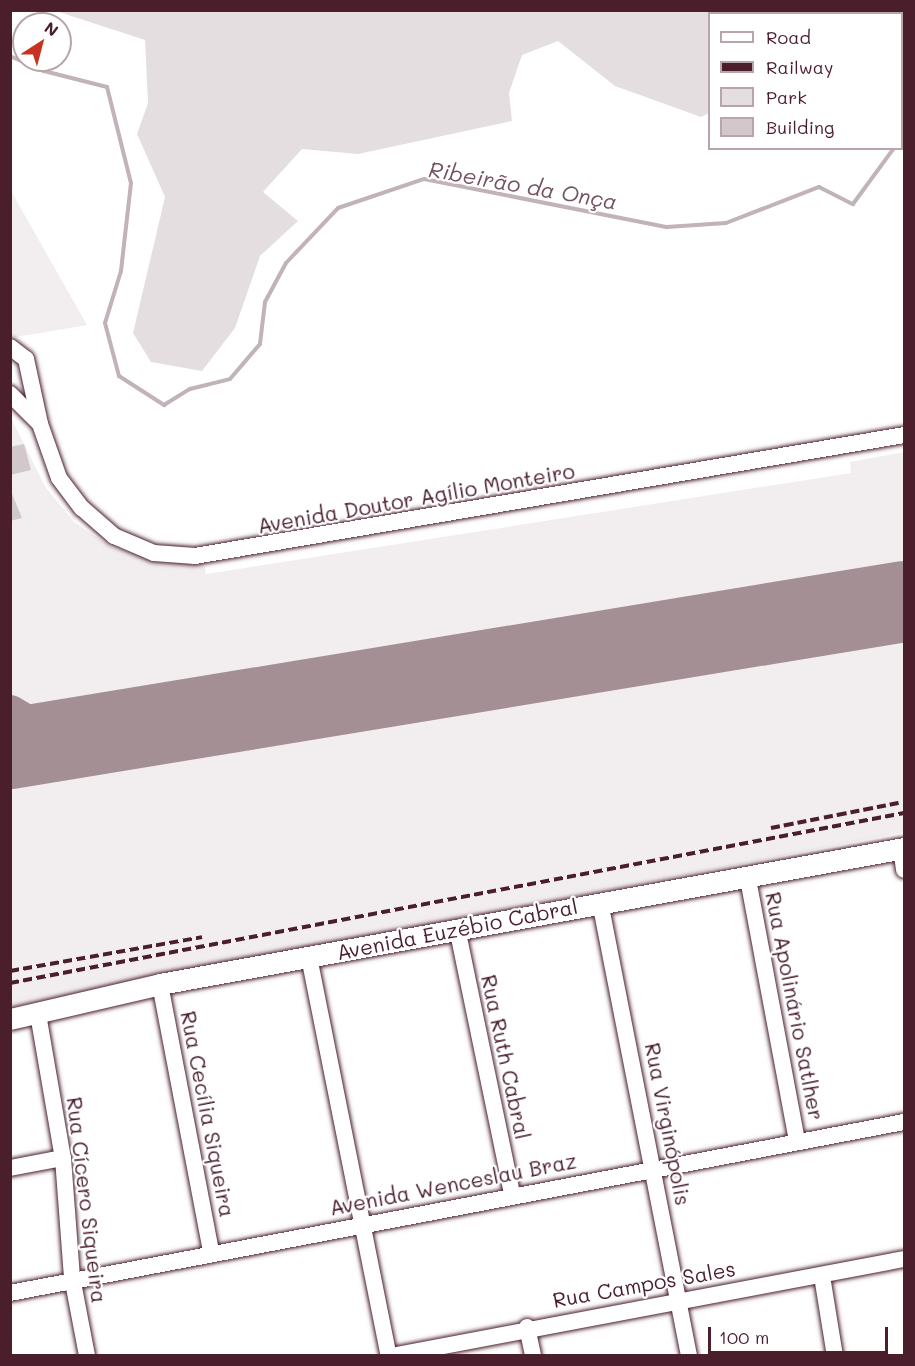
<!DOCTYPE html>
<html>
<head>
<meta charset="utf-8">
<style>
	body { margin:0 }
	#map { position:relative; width:915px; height:1366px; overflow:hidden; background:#fff; font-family:Mali,sans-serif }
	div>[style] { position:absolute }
	.built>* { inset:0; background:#f2eeef }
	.green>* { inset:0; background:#e5dee0 }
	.stream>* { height:4px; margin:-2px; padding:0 2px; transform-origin:2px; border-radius:2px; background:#c1b3b6 }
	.taxiway>* { height:33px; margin:-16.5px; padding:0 16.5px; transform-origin:16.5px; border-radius:16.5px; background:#a48f95 }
	.runway>* { height:81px; margin:-40.5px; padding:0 40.5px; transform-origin:40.5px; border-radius:40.5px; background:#a48f95 }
	.building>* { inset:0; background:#d2c7cb }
	.roads { filter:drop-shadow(0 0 2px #4a1f2b) drop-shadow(0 0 2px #4a1f2b) }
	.minor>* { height:16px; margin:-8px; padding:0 8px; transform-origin:8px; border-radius:8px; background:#fff }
	.major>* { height:21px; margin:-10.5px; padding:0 10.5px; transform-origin:10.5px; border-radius:10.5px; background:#fff }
	.rail>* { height:4px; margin-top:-2px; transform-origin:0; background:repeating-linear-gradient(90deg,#4a1f2b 0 9px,transparent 0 13.5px) }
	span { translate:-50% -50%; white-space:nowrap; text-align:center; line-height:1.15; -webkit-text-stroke:4.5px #fff; paint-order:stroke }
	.street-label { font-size:21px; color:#4a1f2b }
	.water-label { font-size:22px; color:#74535c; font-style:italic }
	.frame { position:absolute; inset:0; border:12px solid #4a1f2b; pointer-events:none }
	.legend { position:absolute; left:708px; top:12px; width:195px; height:138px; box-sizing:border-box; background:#fff; border:2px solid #b7a5aa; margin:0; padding:8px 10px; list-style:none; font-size:18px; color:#4a1f2b }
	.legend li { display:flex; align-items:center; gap:12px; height:30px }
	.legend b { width:30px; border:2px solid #b7a5aa }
	.north { position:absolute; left:12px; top:12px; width:60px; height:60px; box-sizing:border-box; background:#fff; border:2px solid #b7a5aa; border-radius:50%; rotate:36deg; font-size:16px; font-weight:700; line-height:24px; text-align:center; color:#4a1f2b }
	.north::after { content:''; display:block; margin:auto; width:21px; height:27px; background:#c8321e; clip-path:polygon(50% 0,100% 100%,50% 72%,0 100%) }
	.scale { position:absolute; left:708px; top:1327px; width:180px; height:27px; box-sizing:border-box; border:3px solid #4a1f2b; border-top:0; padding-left:8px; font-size:18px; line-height:21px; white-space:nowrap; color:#4a1f2b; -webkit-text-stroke:4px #fff; paint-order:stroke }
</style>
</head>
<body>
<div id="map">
	<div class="built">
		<i style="clip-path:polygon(11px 191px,87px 325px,11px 338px)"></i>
		<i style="clip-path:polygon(11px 418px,46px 488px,74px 522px,111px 547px,158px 562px,204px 563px,206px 574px,851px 473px,850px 462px,904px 452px,904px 832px,11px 1007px)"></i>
	</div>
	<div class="green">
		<i style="clip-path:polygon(56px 11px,880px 10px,880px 11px,710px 14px,709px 113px,701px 117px,615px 86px,558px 41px,522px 55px,509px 93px,512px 121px,358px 154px,302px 149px,263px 192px,298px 221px,260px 256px,235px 328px,202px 371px,151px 362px,133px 333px,165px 197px,137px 134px,148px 103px,145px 40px)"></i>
	</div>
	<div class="stream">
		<i style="left:902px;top:48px;width:7px;rotate:-74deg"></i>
		<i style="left:10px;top:56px;width:37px;rotate:24deg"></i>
		<i style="left:44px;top:71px;width:65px;rotate:14.3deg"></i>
		<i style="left:107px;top:87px;width:99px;rotate:76deg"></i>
		<i style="left:131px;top:183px;width:89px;rotate:96.5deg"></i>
		<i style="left:121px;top:271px;width:54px;rotate:107.1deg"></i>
		<i style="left:105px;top:323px;width:55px;rotate:75.2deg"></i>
		<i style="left:119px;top:376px;width:54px;rotate:32.8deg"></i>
		<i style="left:164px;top:405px;width:31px;rotate:-32deg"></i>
		<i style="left:190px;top:389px;width:41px;rotate:-14deg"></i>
		<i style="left:230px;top:379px;width:46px;rotate:-49.4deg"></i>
		<i style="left:260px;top:344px;width:42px;rotate:-83.2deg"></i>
		<i style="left:265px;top:302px;width:44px;rotate:-61.7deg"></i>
		<i style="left:286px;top:263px;width:76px;rotate:-46.6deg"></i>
		<i style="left:338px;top:208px;width:91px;rotate:-18.6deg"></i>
		<i style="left:424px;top:179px;width:248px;rotate:11.2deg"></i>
		<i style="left:667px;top:227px;width:59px;rotate:-3.9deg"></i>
		<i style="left:726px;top:223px;width:100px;rotate:-21.2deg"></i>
		<i style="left:819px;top:187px;width:38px;rotate:27deg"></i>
		<i style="left:853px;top:204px;width:69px;rotate:-53.8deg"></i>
	</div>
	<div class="taxiway">
		<i style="left:10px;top:711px;width:43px;rotate:30.7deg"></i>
		<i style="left:47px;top:733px;width:37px;rotate:5deg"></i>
	</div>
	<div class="runway">
		<i style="left:10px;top:748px;width:906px;rotate:-9.34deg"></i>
	</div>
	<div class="building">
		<i style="clip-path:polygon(24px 444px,31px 470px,10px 475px,10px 447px)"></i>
		<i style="clip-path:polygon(10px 489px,22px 518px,10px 521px)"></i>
	</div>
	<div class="roads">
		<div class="minor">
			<i style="left:10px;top:347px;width:20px;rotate:37deg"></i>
			<i style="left:26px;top:359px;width:66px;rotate:77.8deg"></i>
			<i style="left:10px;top:394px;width:42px;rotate:45deg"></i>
			<i style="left:40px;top:424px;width:57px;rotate:70.6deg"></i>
			<i style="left:59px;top:478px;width:38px;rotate:53deg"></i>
			<i style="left:82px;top:508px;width:43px;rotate:41.2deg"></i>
			<i style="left:114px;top:536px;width:43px;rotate:23deg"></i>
			<i style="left:154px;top:553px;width:41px;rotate:4.2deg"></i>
			<i style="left:195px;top:556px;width:719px;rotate:-9.68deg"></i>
			<i style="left:901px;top:848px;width:22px;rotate:82deg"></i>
			<i style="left:748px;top:879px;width:267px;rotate:79.4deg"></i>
			<i style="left:600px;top:902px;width:463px;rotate:78.9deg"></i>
			<i style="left:457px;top:928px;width:272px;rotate:78.3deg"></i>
			<i style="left:309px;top:957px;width:407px;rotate:78.7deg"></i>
			<i style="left:160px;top:984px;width:273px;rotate:79.2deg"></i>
			<i style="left:38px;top:1014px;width:146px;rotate:80.2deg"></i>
			<i style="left:63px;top:1158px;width:119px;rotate:85.7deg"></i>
			<i style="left:72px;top:1277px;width:80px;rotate:79.2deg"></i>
			<i style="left:10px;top:1168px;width:54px;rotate:-10.7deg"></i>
			<i style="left:822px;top:1276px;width:81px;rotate:80.8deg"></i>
			<i style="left:10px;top:1293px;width:910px;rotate:-10.83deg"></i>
			<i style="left:527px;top:1327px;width:30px;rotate:78deg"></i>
			<i style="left:391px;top:1356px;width:522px;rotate:-10.71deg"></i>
		</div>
		<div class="major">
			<i style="left:10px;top:1019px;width:154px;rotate:-13.1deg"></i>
			<i style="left:160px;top:984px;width:756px;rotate:-10.36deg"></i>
		</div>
	</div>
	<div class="rail">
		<i style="left:771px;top:828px;width:136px;rotate:-11.1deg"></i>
		<i style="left:10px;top:971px;width:195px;rotate:-10deg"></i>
		<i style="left:10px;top:983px;width:910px;rotate:-10.77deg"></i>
	</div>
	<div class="street-label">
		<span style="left:416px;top:498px;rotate:-10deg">Avenida Doutor Agílio Monteiro</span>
		<span style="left:457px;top:929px;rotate:-11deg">Avenida Euzébio Cabral</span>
		<span style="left:795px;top:1006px;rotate:79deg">Rua Apolinário Satlher</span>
		<span style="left:506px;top:1057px;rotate:78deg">Rua Ruth Cabral</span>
		<span style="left:208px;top:1114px;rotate:79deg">Rua Cecília Siqueira</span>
		<span style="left:668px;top:1124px;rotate:79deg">Rua Virginópolis</span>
		<span style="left:453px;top:1184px;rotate:-11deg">Avenida Wenceslau Braz</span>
		<span style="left:87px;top:1200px;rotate:83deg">Rua Cícero Siqueira</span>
		<span style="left:644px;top:1284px;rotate:-10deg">Rua Campos Sales</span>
	</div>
	<div class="water-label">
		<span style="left:523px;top:185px;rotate:10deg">Ribeirão da Onça</span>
	</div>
	<div class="frame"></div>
	<ul class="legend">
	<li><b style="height:8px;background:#fff"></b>Road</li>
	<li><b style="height:8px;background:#4a1f2b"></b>Railway</li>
	<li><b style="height:16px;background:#e5dee0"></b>Park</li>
	<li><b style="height:16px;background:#d2c7cb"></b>Building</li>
	</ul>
	<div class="north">N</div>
	<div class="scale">100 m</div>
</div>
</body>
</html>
